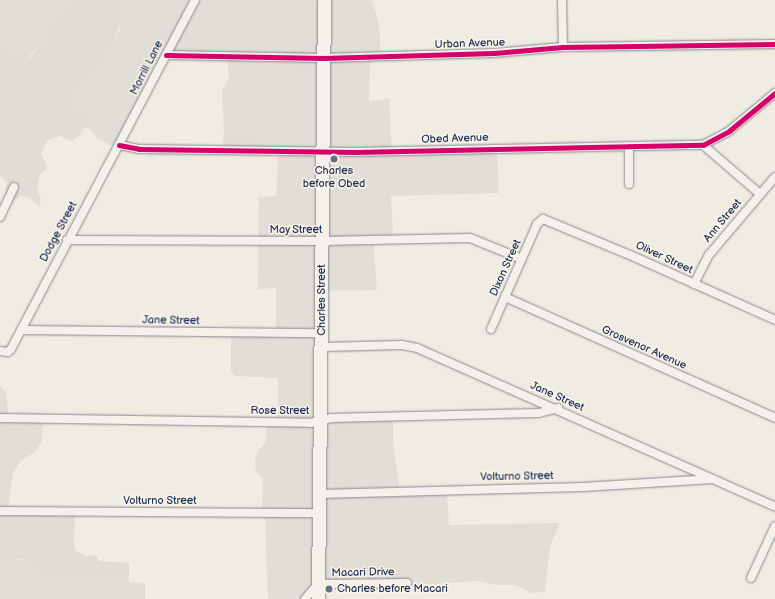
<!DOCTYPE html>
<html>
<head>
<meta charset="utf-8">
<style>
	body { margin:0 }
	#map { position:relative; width:775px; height:599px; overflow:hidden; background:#efece4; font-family:"Balsamiq Sans",sans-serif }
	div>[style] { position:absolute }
	.built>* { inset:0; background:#e0ded7 }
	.green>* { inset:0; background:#e0ddd7 }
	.roads { filter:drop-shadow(0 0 1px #86898e) drop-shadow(0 0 1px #86898e) }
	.street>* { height:8px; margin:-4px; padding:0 4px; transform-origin:4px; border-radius:4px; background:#f4f1eb }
	.primary>* { height:13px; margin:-6.5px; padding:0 6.5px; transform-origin:6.5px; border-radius:6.5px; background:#f4f1eb }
	.cycleway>* { height:5px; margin:-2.5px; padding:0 2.5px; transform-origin:2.5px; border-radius:2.5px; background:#d6006c }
	.dots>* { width:11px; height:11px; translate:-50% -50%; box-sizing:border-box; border:2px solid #fcf5e5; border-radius:50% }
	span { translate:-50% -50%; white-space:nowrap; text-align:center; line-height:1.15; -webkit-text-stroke:3px #fcf5e5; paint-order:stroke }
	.street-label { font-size:11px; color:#1b2f5e }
	.poi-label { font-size:11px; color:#1b2f5e }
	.left { translate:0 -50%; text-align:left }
</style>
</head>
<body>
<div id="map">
	<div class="built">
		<i style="clip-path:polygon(0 0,71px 0,66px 11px,52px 25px,46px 38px,26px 60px,0 50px)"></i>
		<i style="clip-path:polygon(121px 0,372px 0,379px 25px,381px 57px,370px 59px,369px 101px,389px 99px,392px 153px,497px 152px,499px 193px,391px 196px,393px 235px,373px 237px,377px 290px,322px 291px,321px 420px,393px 420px,393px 444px,400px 492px,447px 492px,449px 525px,560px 523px,550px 547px,545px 592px,531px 593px,516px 585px,498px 585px,479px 581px,401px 586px,321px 586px,319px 599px,268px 599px,265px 516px,262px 513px,263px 480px,256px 471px,255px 461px,256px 453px,266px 442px,267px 423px,278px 420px,278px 378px,236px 376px,231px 371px,231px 336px,276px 334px,276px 288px,258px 289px,259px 197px,276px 196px,278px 154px,222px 152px,224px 133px,222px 91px,229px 76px,227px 59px,166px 59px,117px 148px,98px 139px,89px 128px,95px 119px,75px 107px,71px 96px,75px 87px,91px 77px,94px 66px,101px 63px,110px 40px,115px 40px,121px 28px,117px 15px)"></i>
		<i style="clip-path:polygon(0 385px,6px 393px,9px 419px,44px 422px,41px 443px,35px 452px,21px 461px,13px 472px,8px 509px,0 513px)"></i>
		<i style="clip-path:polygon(8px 558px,16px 561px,26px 558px,33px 560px,33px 572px,145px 584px,145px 599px,0 599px,0 561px)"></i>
	</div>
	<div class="green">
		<i style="clip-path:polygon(71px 0,121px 0,117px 15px,122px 18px,115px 40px,110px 41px,101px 63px,94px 66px,91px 77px,75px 87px,71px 96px,75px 107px,95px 119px,89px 128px,84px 128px,77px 138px,71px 141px,60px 136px,48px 140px,41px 153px,48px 168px,40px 174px,37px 189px,41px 201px,39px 207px,31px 199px,22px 196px,10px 202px,5px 192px,7px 182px,0 176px,0 50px,26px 59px,30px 58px,46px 38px,52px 25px,66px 11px)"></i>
		<i style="clip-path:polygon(0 513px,75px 514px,74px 545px,77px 552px,86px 556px,96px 555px,98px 561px,129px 563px,129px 582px,32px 572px,33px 560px,26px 558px,0 561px)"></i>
	</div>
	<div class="roads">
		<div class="street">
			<i style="left:562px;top:0;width:47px;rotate:88.8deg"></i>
			<i style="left:166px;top:55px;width:157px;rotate:1.1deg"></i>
			<i style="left:323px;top:58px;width:171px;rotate:-1.7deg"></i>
			<i style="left:494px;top:53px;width:69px;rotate:-5deg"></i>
			<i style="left:563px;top:47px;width:212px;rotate:-0.8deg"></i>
			<i style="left:119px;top:145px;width:20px;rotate:11deg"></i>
			<i style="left:139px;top:149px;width:216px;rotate:0.8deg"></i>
			<i style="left:355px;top:152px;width:348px;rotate:-1.2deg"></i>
			<i style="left:703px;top:145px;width:30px;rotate:-28deg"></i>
			<i style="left:729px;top:131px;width:60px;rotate:-39.6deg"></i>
			<i style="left:703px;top:145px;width:75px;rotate:40.7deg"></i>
			<i style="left:629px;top:146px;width:38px;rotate:90deg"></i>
			<i style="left:0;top:217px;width:33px;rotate:-65deg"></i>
			<i style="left:67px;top:240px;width:255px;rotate:0.2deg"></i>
			<i style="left:322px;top:241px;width:148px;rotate:-1.2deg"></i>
			<i style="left:470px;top:238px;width:56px;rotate:22deg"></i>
			<i style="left:694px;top:284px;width:33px;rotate:-63deg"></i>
			<i style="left:709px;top:255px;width:102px;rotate:-49.8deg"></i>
			<i style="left:505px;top:297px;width:296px;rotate:24.1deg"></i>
			<i style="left:491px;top:329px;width:115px;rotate:-66.3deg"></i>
			<i style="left:537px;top:224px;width:8px;rotate:-40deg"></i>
			<i style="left:543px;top:219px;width:94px;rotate:22.5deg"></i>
			<i style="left:630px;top:255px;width:159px;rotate:24.1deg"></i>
			<i style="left:21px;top:330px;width:300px;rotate:0.6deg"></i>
			<i style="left:322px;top:347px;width:80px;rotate:-1.4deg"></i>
			<i style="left:402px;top:345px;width:15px;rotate:11deg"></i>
			<i style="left:417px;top:348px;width:392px;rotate:23.9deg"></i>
			<i style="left:0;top:351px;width:8px;rotate:7deg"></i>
			<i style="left:8px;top:352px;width:4px;rotate:-45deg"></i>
			<i style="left:11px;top:349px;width:395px;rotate:-62.2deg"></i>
			<i style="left:0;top:418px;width:310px;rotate:0.9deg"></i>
			<i style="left:310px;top:423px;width:22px;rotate:-13deg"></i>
			<i style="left:331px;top:418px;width:208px;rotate:-1.4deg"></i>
			<i style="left:539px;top:413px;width:20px;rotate:-15deg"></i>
			<i style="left:320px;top:494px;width:263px;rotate:-1.5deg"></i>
			<i style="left:583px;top:487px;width:130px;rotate:-3.5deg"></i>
			<i style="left:0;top:511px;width:320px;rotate:0.4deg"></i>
			<i style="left:751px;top:578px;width:57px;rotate:-65.2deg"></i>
			<i style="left:305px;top:599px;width:20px;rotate:-49deg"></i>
			<i style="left:318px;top:584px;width:89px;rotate:-0.6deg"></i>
		</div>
		<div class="primary">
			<i style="left:318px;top:599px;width:599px;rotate:-89.43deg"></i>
		</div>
	</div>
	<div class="cycleway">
		<i style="left:166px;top:55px;width:157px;rotate:1.1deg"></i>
		<i style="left:323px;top:58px;width:171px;rotate:-1.7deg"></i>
		<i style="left:494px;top:53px;width:69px;rotate:-5deg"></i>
		<i style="left:563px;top:47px;width:212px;rotate:-0.8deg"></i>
		<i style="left:119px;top:145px;width:20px;rotate:11deg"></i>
		<i style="left:139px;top:149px;width:216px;rotate:0.8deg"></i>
		<i style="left:355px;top:152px;width:348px;rotate:-1.2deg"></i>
		<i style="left:703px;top:145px;width:30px;rotate:-28deg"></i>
		<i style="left:729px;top:131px;width:60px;rotate:-39.6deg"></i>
	</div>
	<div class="dots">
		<i style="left:334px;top:159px;background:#65718d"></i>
		<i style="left:329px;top:589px;background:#65718d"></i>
	</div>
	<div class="street-label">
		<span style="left:470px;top:44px;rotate:-2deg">Urban Avenue</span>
		<span style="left:147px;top:68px;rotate:-63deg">Morrill Lane</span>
		<span style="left:455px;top:139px;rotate:-2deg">Obed Avenue</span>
		<span style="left:723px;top:221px;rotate:-50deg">Ann Street</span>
		<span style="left:296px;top:230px">May Street</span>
		<span style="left:59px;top:232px;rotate:-62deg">Dodge Street</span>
		<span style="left:664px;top:258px;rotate:25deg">Oliver Street</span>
		<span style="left:506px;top:268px;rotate:-66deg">Dixon Street</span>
		<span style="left:322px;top:300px;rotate:-90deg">Charles Street</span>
		<span style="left:171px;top:321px;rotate:1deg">Jane Street</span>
		<span style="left:644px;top:348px;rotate:24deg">Grosvenor Avenue</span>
		<span style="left:557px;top:397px;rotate:24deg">Jane Street</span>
		<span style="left:280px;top:411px">Rose Street</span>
		<span style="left:517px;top:477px;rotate:-1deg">Volturno Street</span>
		<span style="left:160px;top:501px">Volturno Street</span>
		<span style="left:363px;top:573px;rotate:-1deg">Macari Drive</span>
	</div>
	<div class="poi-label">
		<span style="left:334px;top:178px">Charles<br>before Obed</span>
		<span class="left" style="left:337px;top:589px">Charles before Macari</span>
	</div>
</div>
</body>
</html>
